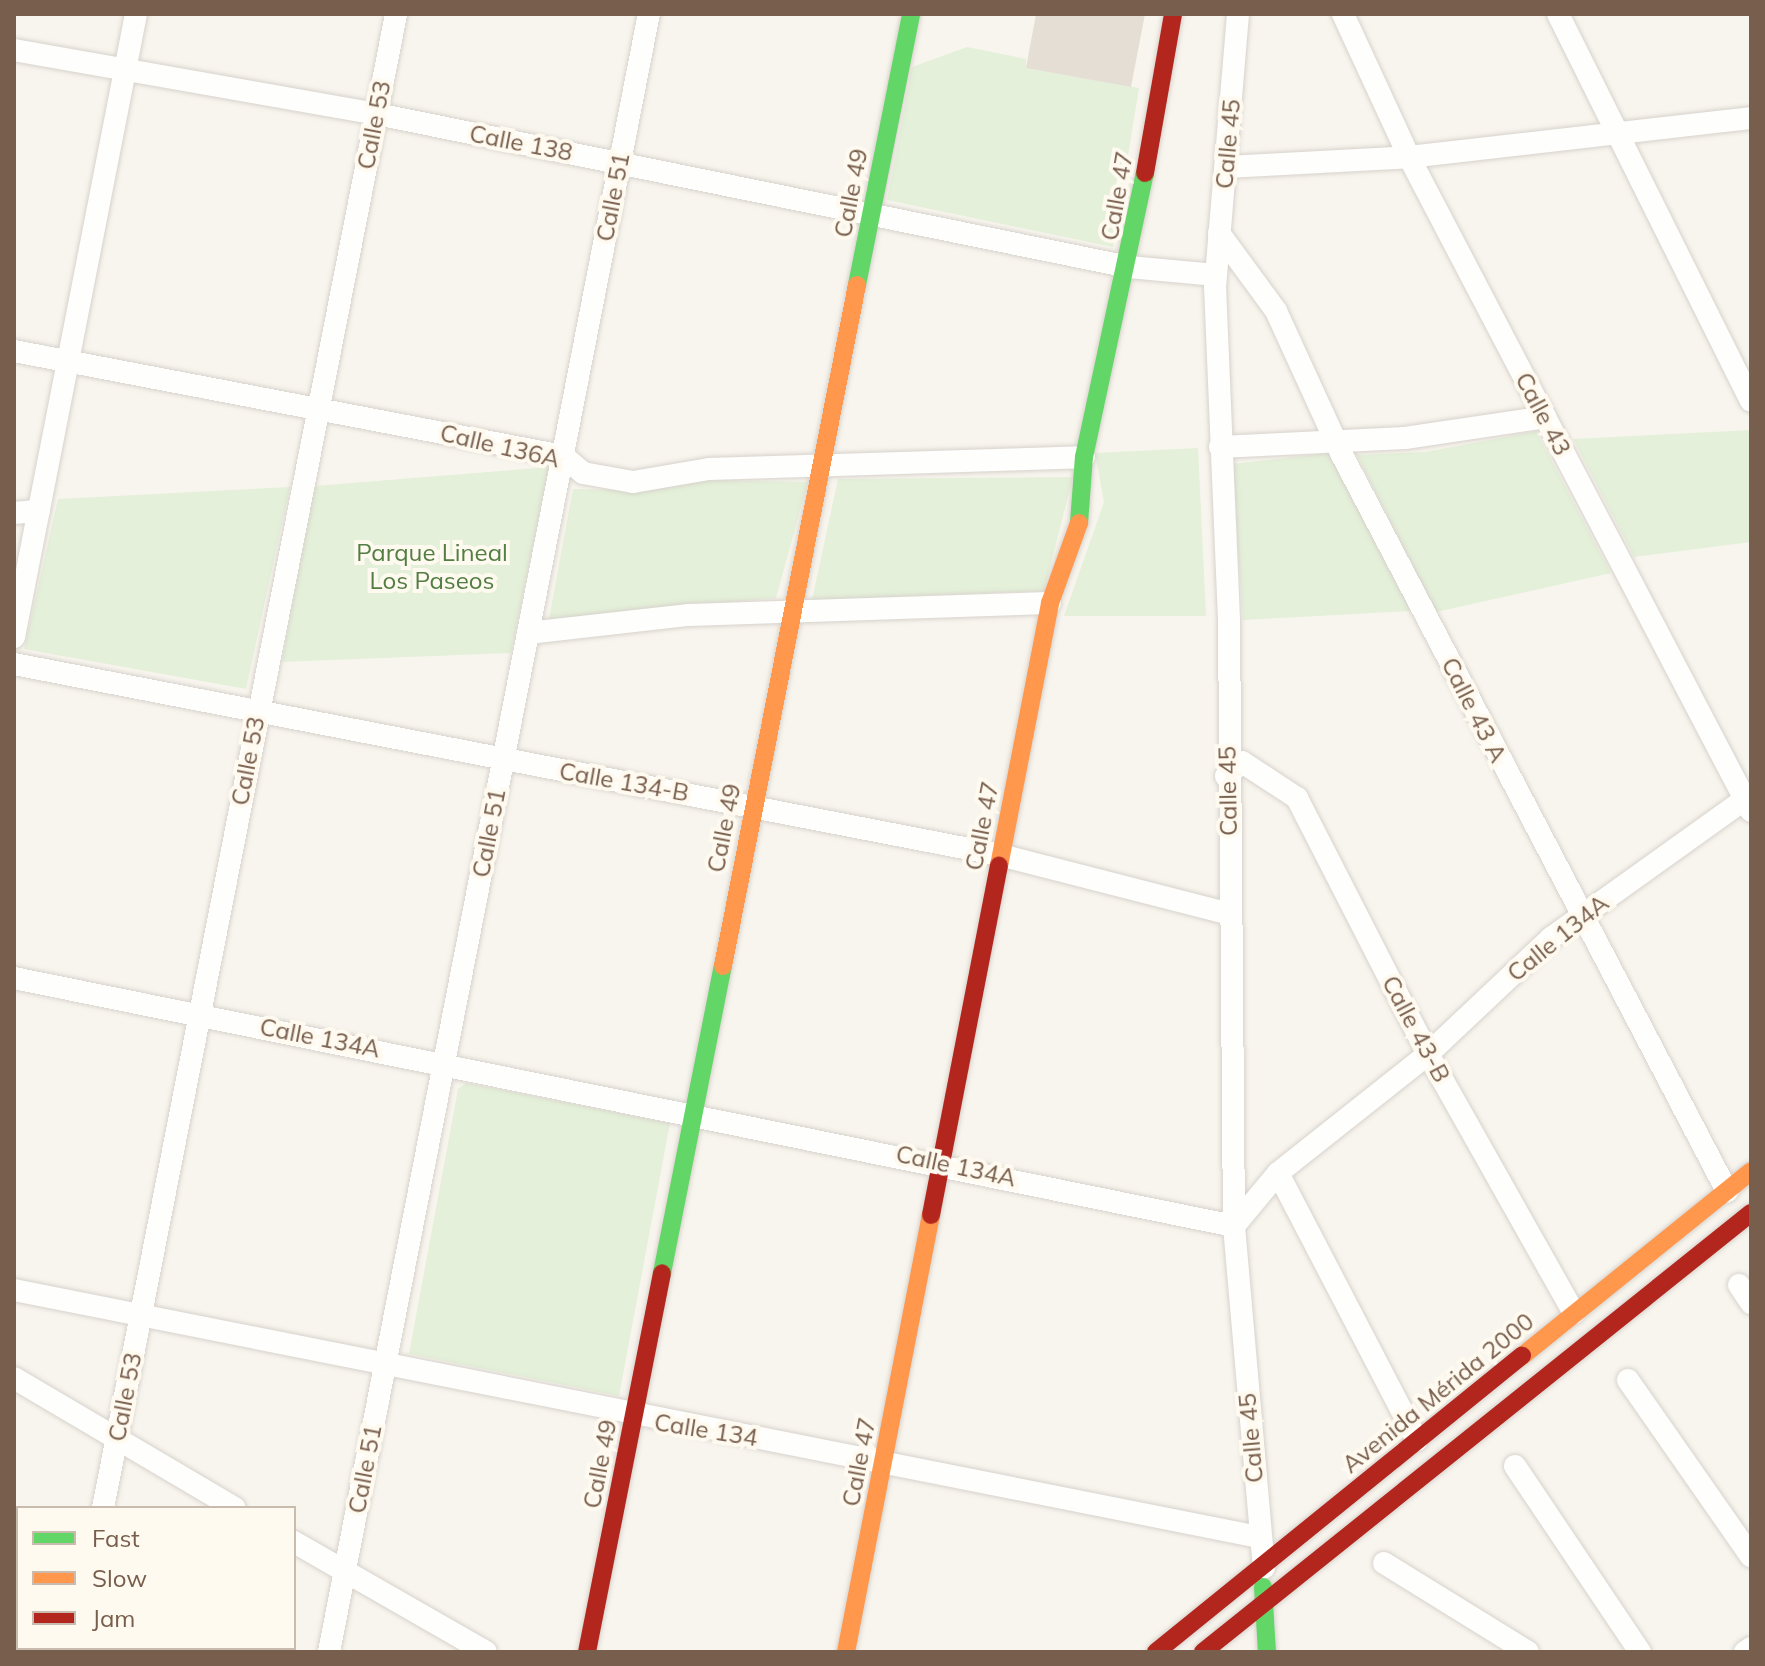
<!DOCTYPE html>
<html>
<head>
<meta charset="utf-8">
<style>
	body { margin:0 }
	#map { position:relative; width:1765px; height:1666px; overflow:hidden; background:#f8f5ee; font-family:Mulish,sans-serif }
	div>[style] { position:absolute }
	.green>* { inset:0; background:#e4f0d9 }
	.building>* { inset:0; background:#e5ded5 }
	.roads { filter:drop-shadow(0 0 2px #d7d2cc) drop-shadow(0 0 2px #d7d2cc) }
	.street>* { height:22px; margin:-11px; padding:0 11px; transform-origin:11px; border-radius:11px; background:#fefefc }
	.fast>* { height:18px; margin:-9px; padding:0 9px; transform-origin:9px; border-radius:9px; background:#63d668 }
	.slow>* { height:18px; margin:-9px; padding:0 9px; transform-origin:9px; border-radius:9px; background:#ff974d }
	.jam>* { height:18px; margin:-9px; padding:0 9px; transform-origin:9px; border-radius:9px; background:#b3261e }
	span { translate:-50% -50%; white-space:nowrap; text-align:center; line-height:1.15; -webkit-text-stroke:8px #fffaf0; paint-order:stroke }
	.street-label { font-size:24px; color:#785e4c }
	.park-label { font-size:24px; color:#537e43 }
	.frame { position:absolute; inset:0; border:16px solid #785e4c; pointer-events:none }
	.legend { position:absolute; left:16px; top:1506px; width:280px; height:144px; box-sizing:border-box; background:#fffaf0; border:2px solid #c9bcae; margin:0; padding:10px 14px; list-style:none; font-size:24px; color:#785e4c }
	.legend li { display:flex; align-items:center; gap:16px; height:40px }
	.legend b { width:40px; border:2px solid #c9bcae }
</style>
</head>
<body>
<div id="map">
	<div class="green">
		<i style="clip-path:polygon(967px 47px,1026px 59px,1026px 68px,1139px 88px,1113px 247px,887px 200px,912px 67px)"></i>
		<i style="clip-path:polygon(1751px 430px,1751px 542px,1634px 557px,1573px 439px)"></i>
		<i style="clip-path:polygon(1536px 431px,1611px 573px,1436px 612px,1357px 455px,1426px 452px)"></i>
		<i style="clip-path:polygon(1198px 448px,1206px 616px,1064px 616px,1104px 502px,1095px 453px)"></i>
		<i style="clip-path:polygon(1330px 453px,1411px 611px,1243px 620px,1232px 464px)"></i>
		<i style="clip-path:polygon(549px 467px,511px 653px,282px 662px,314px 486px)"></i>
		<i style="clip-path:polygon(1073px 477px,1044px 591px,812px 600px,838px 479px)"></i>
		<i style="clip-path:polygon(705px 480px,808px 482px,776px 598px,549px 619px,573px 489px,635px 490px)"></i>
		<i style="clip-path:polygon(290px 487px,246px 689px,24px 649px,58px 499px)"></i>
		<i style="clip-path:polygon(466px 1083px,670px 1123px,619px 1396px,409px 1354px,458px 1089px)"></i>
	</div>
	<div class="building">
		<i style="clip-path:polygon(1036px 14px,1145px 14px,1131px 87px,1026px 68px)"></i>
	</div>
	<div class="roads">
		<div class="street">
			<i style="left:1238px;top:14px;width:273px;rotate:94.8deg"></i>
			<i style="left:1215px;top:286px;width:333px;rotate:87.6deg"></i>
			<i style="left:1229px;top:619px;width:607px;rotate:89.53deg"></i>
			<i style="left:1234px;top:1226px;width:343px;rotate:85deg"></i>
			<i style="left:1343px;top:14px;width:157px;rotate:65.2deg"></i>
			<i style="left:1409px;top:157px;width:738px;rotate:62.39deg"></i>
			<i style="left:1558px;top:14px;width:432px;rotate:63.5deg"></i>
			<i style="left:14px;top:50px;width:369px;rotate:10deg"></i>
			<i style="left:377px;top:114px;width:767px;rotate:11.5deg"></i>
			<i style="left:1129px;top:267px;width:87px;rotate:5.3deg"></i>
			<i style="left:1227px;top:167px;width:182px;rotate:-3.1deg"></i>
			<i style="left:1409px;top:157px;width:344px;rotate:-6.5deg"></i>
			<i style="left:1219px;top:233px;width:97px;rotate:53.8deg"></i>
			<i style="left:1276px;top:311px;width:158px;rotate:65.4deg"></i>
			<i style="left:1342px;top:455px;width:831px;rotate:62.39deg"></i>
			<i style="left:14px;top:351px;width:559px;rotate:10.83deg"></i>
			<i style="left:563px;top:456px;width:26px;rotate:40deg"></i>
			<i style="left:583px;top:473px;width:51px;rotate:10.2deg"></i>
			<i style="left:633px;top:482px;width:77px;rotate:-9.7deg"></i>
			<i style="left:709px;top:469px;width:375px;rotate:-1.8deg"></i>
			<i style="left:1220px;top:447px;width:185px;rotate:-2.8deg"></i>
			<i style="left:1405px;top:438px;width:142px;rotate:-8.5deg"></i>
			<i style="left:14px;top:513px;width:25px;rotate:-5deg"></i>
			<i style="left:528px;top:633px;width:162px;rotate:-6.4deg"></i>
			<i style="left:689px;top:615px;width:361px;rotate:-1.9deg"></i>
			<i style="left:14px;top:637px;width:635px;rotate:-78.92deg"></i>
			<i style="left:14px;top:664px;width:1004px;rotate:10.96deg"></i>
			<i style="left:1000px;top:855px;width:237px;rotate:14.4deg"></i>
			<i style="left:1226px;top:776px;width:21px;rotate:-41deg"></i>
			<i style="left:1242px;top:762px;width:66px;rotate:33.2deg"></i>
			<i style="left:1297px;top:798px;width:288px;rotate:62.9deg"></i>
			<i style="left:1428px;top:1054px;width:297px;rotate:60.6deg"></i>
			<i style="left:14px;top:978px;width:1245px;rotate:11.49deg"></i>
			<i style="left:1278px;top:1173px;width:301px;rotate:62.5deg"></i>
			<i style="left:1234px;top:1226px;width:69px;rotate:-50.3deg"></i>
			<i style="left:1278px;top:1173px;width:191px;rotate:-38.4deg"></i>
			<i style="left:1428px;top:1054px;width:169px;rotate:-43.3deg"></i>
			<i style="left:1551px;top:938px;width:246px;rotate:-35.6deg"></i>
			<i style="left:1739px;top:1285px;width:22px;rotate:56deg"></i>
			<i style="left:14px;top:1290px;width:1269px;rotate:11.22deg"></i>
			<i style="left:14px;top:1378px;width:256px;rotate:30.5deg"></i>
			<i style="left:1628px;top:1380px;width:215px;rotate:55.1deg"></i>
			<i style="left:1515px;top:1466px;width:224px;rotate:56.1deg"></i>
			<i style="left:103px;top:1508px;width:1522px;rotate:-78.9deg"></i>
			<i style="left:294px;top:1542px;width:221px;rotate:29.8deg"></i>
			<i style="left:1384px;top:1563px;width:169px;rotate:31.7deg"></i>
			<i style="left:14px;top:1608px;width:4px;rotate:14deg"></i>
			<i style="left:216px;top:1648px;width:21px;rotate:11deg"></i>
			<i style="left:75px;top:1652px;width:4px;rotate:-76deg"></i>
			<i style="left:329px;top:1652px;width:1669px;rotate:-78.95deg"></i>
			<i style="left:1745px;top:1652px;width:7px;rotate:-34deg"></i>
		</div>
		<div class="fast">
			<i style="left:857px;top:285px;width:276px;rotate:-78.7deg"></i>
			<i style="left:1079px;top:523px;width:66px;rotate:-85.7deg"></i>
			<i style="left:1084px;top:457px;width:290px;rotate:-77.9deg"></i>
			<i style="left:662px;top:1273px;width:313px;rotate:-78.8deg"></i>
			<i style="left:1263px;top:1587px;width:65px;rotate:86.5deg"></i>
		</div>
		<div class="slow">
			<i style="left:999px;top:866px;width:268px;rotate:-79deg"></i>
			<i style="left:1050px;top:603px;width:85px;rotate:-70.1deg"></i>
			<i style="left:723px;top:966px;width:694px;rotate:-78.87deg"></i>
			<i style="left:1522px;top:1356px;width:294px;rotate:-38.9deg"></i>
			<i style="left:846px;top:1652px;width:445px;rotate:-79deg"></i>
		</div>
		<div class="jam">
			<i style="left:1145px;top:173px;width:161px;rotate:-80deg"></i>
			<i style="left:931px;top:1215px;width:356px;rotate:-79deg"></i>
			<i style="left:587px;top:1652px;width:386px;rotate:-78.8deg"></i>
			<i style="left:1156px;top:1652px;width:471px;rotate:-39deg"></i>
			<i style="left:1203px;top:1652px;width:702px;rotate:-38.7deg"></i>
		</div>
	</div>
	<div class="street-label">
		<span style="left:374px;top:125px;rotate:-79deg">Calle 53</span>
		<span style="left:521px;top:143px;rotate:11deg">Calle 138</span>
		<span style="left:1228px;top:144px;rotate:-85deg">Calle 45</span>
		<span style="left:851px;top:193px;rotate:-79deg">Calle 49</span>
		<span style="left:1117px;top:196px;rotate:-80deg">Calle 47</span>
		<span style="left:613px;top:197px;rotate:-79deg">Calle 51</span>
		<span style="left:1543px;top:414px;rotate:62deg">Calle 43</span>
		<span style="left:500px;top:446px;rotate:13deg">Calle 136A</span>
		<span style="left:1474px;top:710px;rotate:63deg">Calle 43 A</span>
		<span style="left:248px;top:761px;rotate:-79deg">Calle 53</span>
		<span style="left:624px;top:782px;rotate:10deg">Calle 134-B</span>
		<span style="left:1228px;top:791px;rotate:-91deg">Calle 45</span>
		<span style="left:982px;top:826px;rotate:-79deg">Calle 47</span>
		<span style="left:724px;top:828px;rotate:-79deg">Calle 49</span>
		<span style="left:489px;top:833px;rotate:-79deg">Calle 51</span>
		<span style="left:1558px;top:938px;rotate:-39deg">Calle 134A</span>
		<span style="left:1416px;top:1029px;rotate:62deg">Calle 43-B</span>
		<span style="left:320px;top:1038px;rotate:11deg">Calle 134A</span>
		<span style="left:956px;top:1166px;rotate:12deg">Calle 134A</span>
		<span style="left:1438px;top:1393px;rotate:-39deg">Avenida Mérida 2000</span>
		<span style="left:125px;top:1397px;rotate:-79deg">Calle 53</span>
		<span style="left:706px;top:1430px;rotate:9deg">Calle 134</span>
		<span style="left:1251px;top:1438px;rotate:-95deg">Calle 45</span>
		<span style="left:859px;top:1462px;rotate:-79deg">Calle 47</span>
		<span style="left:600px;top:1464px;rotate:-79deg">Calle 49</span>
		<span style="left:365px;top:1469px;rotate:-79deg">Calle 51</span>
	</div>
	<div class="park-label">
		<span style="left:432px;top:567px">Parque Lineal<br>Los Paseos</span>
	</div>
	<div class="frame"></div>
	<ul class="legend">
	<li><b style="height:10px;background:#63d668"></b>Fast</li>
	<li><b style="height:10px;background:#ff974d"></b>Slow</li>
	<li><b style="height:10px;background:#b3261e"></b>Jam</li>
	</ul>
</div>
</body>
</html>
